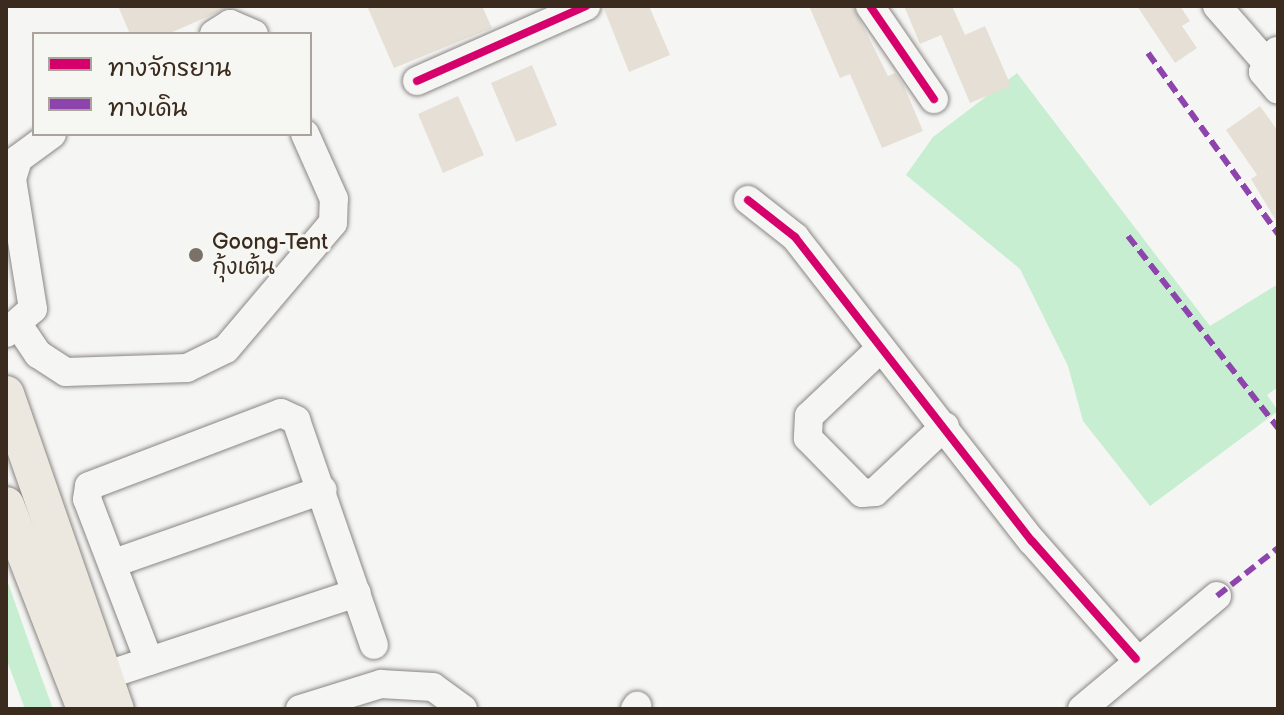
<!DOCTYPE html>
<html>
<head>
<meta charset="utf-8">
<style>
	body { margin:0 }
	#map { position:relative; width:1284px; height:715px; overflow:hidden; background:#f5f5f3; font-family:"Balsamiq Sans","Playpen Sans Thai",sans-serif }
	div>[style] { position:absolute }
	.green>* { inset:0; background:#c7eed1 }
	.building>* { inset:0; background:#e6dfd6 }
	.roads { filter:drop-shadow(0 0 2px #8a8683) drop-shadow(0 0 2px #8a8683) }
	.minor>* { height:28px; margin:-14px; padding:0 14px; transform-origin:14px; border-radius:14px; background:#f5f5f3 }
	.major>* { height:36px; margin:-18px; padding:0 18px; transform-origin:18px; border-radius:18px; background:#ece8df }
	.quiet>* { height:6px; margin-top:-3px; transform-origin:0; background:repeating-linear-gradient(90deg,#8e44ad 0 12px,transparent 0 18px) }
	.cycleway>* { height:8px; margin:-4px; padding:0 4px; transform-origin:4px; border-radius:4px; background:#d6006c }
	.dots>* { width:22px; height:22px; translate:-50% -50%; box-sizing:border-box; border:4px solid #f6f6f2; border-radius:50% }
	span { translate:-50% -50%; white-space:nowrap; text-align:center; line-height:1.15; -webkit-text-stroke:6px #f6f6f2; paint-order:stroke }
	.poi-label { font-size:22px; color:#3b2a1e }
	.left { translate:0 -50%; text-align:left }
	.frame { position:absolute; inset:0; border:8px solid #3b2a1e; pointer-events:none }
	.legend { position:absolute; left:32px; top:32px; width:280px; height:104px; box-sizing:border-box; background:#f6f6f2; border:2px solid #aba49d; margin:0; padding:10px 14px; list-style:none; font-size:24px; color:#3b2a1e }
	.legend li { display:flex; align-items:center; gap:16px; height:40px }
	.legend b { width:40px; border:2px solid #aba49d }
</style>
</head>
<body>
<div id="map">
	<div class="green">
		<i style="clip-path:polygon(1017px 73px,1210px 326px,1278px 284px,1278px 387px,1267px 395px,1278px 411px,1150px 506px,1083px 421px,1068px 366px,1020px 269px,906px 175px,933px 137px)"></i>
		<i style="clip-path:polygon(6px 577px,38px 668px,53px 709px,25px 709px,6px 658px)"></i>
	</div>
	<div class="building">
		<i style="clip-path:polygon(118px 6px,232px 6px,168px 34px,130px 34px)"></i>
		<i style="clip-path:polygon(367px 6px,482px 6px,492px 28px,394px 68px)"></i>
		<i style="clip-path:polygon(603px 6px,649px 6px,670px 55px,629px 72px)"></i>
		<i style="clip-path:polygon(809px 6px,853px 6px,888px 76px,895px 73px,903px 84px,923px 131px,882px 148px,850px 74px,840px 78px)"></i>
		<i style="clip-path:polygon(904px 6px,952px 6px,965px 35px,985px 26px,1011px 86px,970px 103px,941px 35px,920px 44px)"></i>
		<i style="clip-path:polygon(1137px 6px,1180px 6px,1190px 21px,1182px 26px,1197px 48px,1175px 63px)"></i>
		<i style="clip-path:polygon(532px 65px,557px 125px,516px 142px,491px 83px)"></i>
		<i style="clip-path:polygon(458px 96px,484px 155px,443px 173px,418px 114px)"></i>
		<i style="clip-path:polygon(1260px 106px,1278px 131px,1278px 224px,1251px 179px,1257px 175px,1226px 130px)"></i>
	</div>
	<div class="roads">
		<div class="minor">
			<i style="left:870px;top:6px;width:113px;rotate:55.5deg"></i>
			<i style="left:1217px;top:6px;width:74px;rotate:48.8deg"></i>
			<i style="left:214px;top:34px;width:19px;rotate:-32deg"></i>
			<i style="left:230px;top:24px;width:26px;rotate:23deg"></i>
			<i style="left:1277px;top:51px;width:25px;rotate:124deg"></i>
			<i style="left:1263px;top:72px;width:23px;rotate:50deg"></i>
			<i style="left:417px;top:81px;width:185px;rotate:-23.9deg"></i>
			<i style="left:748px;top:200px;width:60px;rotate:38.2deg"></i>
			<i style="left:795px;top:237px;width:385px;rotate:52.1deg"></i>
			<i style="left:1032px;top:541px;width:157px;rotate:48.6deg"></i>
			<i style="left:19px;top:326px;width:34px;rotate:56deg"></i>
			<i style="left:38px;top:354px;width:33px;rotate:33deg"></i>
			<i style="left:66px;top:372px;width:121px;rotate:-1.9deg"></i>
			<i style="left:187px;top:368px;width:43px;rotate:-26deg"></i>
			<i style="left:226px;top:349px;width:165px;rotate:-49.7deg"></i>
			<i style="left:333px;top:223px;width:24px;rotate:-88deg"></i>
			<i style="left:334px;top:199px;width:71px;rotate:-114deg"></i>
			<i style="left:6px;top:333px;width:36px;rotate:-42deg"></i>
			<i style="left:33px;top:309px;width:132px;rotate:-99.2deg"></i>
			<i style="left:12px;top:179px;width:21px;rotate:-73deg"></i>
			<i style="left:18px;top:159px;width:42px;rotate:-36.3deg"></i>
			<i style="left:881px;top:348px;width:99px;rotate:136.6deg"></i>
			<i style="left:809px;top:416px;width:22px;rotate:93deg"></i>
			<i style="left:808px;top:438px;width:77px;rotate:45.5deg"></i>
			<i style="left:862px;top:493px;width:13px;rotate:-4deg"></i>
			<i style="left:875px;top:492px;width:96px;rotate:-43.3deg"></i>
			<i style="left:114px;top:563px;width:221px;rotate:-19.3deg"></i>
			<i style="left:149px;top:661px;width:173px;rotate:-110.9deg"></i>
			<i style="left:87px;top:499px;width:13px;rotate:-81deg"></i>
			<i style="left:89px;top:486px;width:205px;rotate:-20.8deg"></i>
			<i style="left:281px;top:413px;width:17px;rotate:25deg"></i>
			<i style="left:296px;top:420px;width:238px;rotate:70.9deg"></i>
			<i style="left:104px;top:676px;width:266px;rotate:-18.2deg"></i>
			<i style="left:300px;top:709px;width:85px;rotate:-17.2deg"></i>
			<i style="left:381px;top:684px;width:52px;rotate:3.3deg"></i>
			<i style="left:433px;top:687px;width:37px;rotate:36deg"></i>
			<i style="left:635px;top:709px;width:4px;rotate:-56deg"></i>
			<i style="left:1082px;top:709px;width:176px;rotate:-39.9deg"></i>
		</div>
		<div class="major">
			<i style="left:6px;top:394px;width:334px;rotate:70.8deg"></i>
			<i style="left:6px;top:505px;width:219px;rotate:68.8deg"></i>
			<i style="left:50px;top:571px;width:71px;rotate:80.3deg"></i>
		</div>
	</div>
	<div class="quiet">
		<i style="left:1148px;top:53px;width:223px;rotate:54.3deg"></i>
		<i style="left:1128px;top:236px;width:244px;rotate:52deg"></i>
		<i style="left:1217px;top:596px;width:78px;rotate:-38.2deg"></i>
	</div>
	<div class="cycleway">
		<i style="left:870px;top:6px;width:113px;rotate:55.5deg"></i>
		<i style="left:417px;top:81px;width:185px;rotate:-23.9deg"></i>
		<i style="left:748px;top:200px;width:60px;rotate:38.2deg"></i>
		<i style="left:795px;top:237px;width:385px;rotate:52.1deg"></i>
		<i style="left:1032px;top:541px;width:157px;rotate:48.6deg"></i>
	</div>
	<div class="dots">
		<i style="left:196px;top:255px;background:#7c7169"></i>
	</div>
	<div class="poi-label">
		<span class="left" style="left:212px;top:255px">Goong-Tent<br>กุ้งเต้น</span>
	</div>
	<div class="frame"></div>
	<ul class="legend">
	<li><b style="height:10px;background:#d6006c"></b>ทางจักรยาน</li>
	<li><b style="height:10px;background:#8e44ad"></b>ทางเดิน</li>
	</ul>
</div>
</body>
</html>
